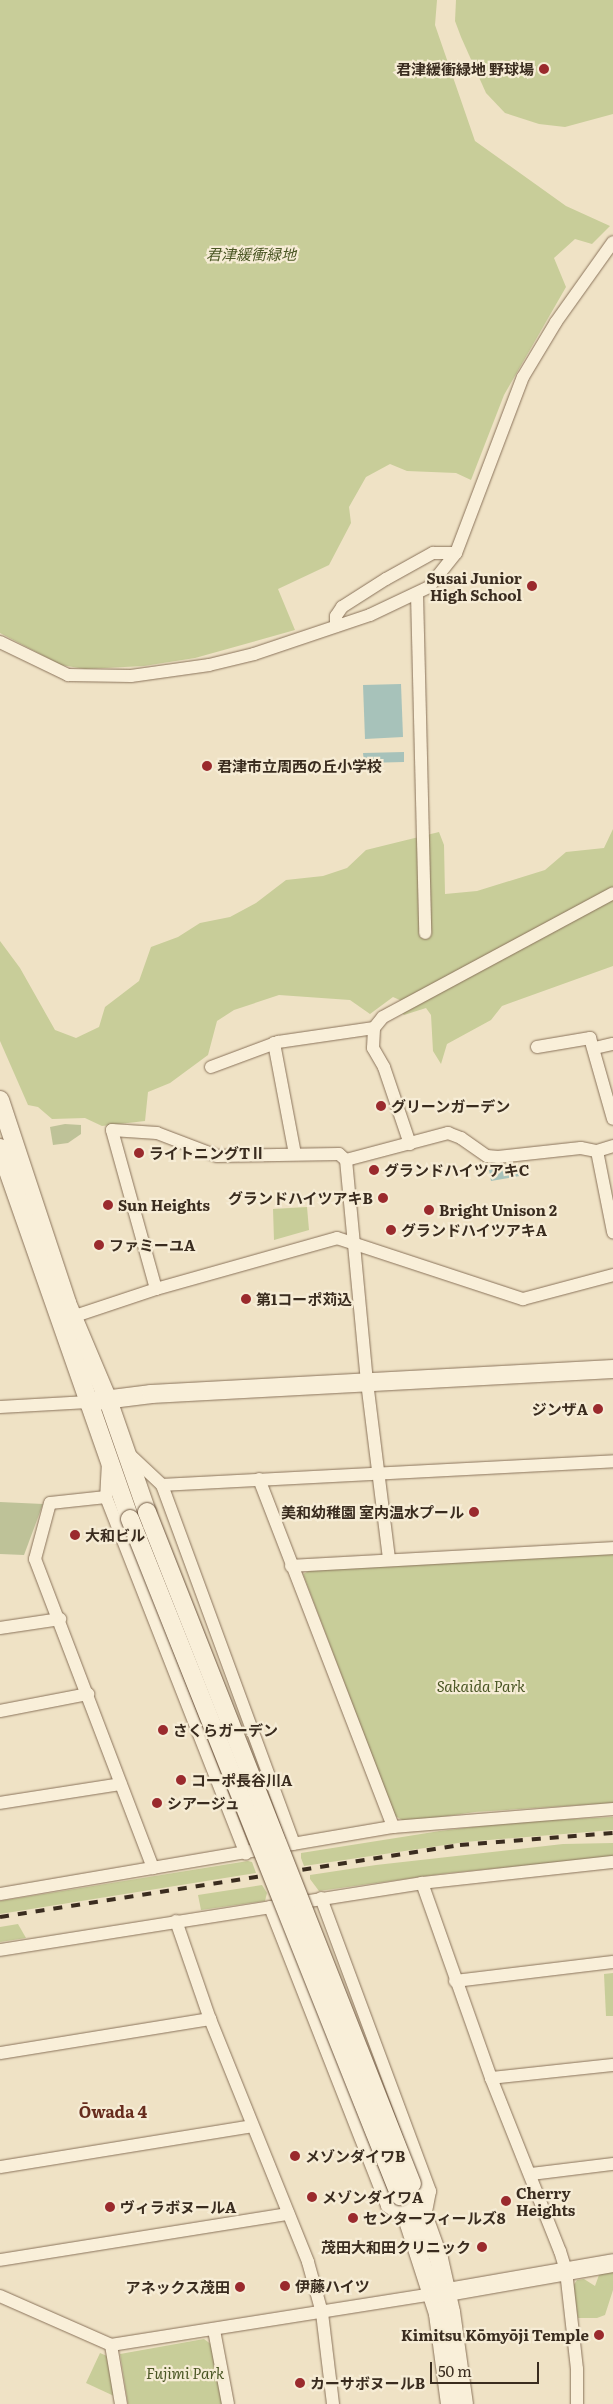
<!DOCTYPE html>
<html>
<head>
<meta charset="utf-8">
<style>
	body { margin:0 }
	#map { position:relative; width:613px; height:2404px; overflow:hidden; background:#efe2c5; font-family:Literata,"Noto Sans JP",serif }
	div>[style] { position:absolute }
	.green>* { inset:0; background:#c8cd99 }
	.cemetery>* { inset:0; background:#bec298 }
	.water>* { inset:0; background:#a7c2ba }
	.roads { filter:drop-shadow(0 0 1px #8a735b) drop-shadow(0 0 1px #8a735b) }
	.street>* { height:12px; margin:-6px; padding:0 6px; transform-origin:6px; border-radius:6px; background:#f9efd9 }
	.secondary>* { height:18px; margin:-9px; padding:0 9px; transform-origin:9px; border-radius:9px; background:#f9efd9 }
	.rail>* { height:4px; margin-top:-2px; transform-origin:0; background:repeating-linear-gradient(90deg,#3a2c1f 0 9px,transparent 0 18px) }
	.bridges { filter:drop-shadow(0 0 1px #6c543e) drop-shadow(0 0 1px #6c543e) }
	.secondary-bridge>* { height:18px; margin:-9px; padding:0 9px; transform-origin:9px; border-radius:9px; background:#f9efd9 }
	.dots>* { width:14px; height:14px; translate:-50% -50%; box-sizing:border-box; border:2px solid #f6ecd5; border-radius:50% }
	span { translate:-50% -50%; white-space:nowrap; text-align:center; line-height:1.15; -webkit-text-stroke:4.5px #f6ecd5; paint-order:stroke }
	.poi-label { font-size:15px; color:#3a2c1f; font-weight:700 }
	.right { translate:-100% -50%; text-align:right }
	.left { translate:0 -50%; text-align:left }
	.park-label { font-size:15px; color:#4b5725; font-style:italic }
	.neighbourhood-label { font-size:16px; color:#672c1e; font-weight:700 }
	.scale { position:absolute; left:430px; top:2362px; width:109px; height:22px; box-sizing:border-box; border:2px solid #3a2c1f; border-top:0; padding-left:6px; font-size:15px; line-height:18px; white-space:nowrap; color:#3a2c1f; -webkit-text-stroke:4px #f6ecd5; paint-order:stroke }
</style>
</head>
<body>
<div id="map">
	<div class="green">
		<i style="clip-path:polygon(0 0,437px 0,435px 25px,475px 141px,566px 206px,610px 226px,592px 244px,575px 239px,554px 258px,566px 287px,504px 395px,471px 480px,456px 473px,407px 471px,390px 464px,366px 477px,349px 507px,351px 523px,329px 565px,278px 589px,295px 630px,195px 658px,144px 666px,85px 669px,61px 665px,0 633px)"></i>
		<i style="clip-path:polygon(456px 0,613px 0,613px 114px,565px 127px,539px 124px,505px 113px,486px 93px,461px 37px,455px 21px)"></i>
		<i style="clip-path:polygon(613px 829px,613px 966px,502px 1006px,491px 1020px,447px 1044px,441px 1064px,433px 1051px,431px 1015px,426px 1008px,404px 1015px,402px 1013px,411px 1005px,393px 997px,370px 1014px,350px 1000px,279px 995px,234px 1010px,217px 1021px,208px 1055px,170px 1083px,148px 1092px,145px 1121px,102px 1126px,85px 1118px,52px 1119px,38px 1107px,28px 1105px,0 1041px,0 941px,20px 968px,55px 1030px,76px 1038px,99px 1027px,105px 1007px,139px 981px,151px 947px,178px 937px,200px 923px,230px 917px,256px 903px,286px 880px,323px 876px,347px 868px,366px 850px,439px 832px,444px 845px,445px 894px,477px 891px,545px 870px,566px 852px,604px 848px)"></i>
		<i style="clip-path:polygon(307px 1207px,309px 1230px,274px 1240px,273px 1209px)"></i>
		<i style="clip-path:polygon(613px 1553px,613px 1803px,475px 1812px,406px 1822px,395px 1816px,303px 1574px,311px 1570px)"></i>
		<i style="clip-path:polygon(613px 1817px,613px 1830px,465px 1842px,304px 1866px,301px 1858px,301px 1853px,440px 1831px,514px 1822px)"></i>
		<i style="clip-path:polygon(613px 1843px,613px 1857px,448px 1873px,319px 1891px,310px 1879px,310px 1875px,376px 1865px,563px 1844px)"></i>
		<i style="clip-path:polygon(248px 1861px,252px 1862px,256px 1873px,0 1914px,0 1901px)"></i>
		<i style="clip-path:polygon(262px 1885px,267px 1893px,265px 1901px,201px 1910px,198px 1895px)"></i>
		<i style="clip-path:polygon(18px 1924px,26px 1938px,0 1942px,0 1927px)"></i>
		<i style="clip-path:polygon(613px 1973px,613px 2016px,606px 2016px,604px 1974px)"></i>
		<i style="clip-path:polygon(613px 2268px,613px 2290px,605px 2315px,597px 2318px,578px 2318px,573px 2286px,577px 2280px,584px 2279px,595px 2286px,599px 2275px)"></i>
		<i style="clip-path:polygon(204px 2339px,212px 2345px,222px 2404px,128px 2404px,120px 2354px)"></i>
		<i style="clip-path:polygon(100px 2353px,107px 2356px,114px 2396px,86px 2383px)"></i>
	</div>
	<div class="cemetery">
		<i style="clip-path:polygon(65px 1124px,81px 1125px,81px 1134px,68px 1143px,53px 1145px,50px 1127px)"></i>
		<i style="clip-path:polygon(0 1502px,43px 1504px,24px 1555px,0 1554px)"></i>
	</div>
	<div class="water">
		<i style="clip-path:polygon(401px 684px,403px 737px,365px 739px,363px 685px)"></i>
		<i style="clip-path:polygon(404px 752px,404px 762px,364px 763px,363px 753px)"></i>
		<i style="clip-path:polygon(518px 1165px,520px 1176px,491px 1181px,489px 1170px)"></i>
	</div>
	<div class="roads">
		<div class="street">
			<i style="left:417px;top:594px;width:339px;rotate:88.6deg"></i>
			<i style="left:336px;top:626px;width:10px;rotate:-90deg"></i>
			<i style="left:336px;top:616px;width:11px;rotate:-56deg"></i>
			<i style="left:342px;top:607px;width:52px;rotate:-32.5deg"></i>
			<i style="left:386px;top:579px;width:54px;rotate:-29deg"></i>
			<i style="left:433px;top:553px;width:23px"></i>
			<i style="left:0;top:642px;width:76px;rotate:25.9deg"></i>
			<i style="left:68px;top:675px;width:63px;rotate:0.9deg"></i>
			<i style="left:131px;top:676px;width:79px;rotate:-8deg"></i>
			<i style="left:209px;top:665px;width:46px;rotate:-13.7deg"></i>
			<i style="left:254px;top:654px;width:122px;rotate:-18.6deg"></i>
			<i style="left:370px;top:615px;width:65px;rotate:-25.4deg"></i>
			<i style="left:429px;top:587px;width:43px;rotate:-51.5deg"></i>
			<i style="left:456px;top:553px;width:188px;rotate:-69.2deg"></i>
			<i style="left:523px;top:377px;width:64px;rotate:-59deg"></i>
			<i style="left:556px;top:322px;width:98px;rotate:-54.5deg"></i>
			<i style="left:274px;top:1043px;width:113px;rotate:79.3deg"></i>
			<i style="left:537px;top:1047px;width:54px;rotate:-9.6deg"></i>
			<i style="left:590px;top:1038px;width:84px;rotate:74.1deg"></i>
			<i style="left:595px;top:1048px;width:18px;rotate:-13deg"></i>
			<i style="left:211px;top:1067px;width:72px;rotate:-20.5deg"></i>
			<i style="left:278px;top:1042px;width:97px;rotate:-8.3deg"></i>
			<i style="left:410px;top:1144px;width:81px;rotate:-108.7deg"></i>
			<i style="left:384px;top:1067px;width:22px;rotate:-120deg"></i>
			<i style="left:373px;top:1048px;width:20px;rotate:-87deg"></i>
			<i style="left:374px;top:1028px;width:14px;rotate:-51deg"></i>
			<i style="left:383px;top:1017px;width:261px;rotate:-28.3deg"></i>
			<i style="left:597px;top:1151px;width:83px;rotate:78.8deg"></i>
			<i style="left:346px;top:1160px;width:223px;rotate:84.6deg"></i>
			<i style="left:367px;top:1382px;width:178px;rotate:82.9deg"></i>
			<i style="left:156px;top:1289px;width:165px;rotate:-105.5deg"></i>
			<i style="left:112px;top:1130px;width:45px;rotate:3.8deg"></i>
			<i style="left:157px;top:1133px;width:64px;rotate:21deg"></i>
			<i style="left:217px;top:1156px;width:122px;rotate:-0.9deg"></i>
			<i style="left:339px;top:1154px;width:9px;rotate:41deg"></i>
			<i style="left:346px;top:1160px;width:106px;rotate:-14.8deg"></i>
			<i style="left:448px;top:1133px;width:14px;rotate:21deg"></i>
			<i style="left:461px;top:1138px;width:32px;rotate:35deg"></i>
			<i style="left:487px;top:1156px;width:11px;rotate:5deg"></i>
			<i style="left:498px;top:1157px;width:83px;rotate:-6.2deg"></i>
			<i style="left:581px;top:1148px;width:16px;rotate:11deg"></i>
			<i style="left:597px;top:1151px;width:17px;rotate:-17deg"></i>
			<i style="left:72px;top:1317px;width:89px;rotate:-18.4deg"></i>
			<i style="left:156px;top:1289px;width:188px;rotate:-15.7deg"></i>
			<i style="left:337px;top:1238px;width:196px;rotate:18.2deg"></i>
			<i style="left:523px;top:1299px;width:93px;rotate:-14.9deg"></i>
			<i style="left:0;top:1407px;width:88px;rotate:-3.3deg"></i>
			<i style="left:127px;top:1452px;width:48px;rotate:43.3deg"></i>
			<i style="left:162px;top:1485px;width:382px;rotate:69.8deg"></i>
			<i style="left:108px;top:1462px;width:35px;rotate:93deg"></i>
			<i style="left:106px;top:1497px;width:56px;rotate:173.9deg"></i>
			<i style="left:50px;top:1503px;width:58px;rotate:105deg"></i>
			<i style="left:35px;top:1559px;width:331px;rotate:69.1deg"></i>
			<i style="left:259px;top:1479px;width:373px;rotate:68.9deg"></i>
			<i style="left:162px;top:1485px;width:452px;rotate:-3deg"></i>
			<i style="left:106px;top:1497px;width:383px;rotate:68.6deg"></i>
			<i style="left:291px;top:1566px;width:323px;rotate:-3.2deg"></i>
			<i style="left:0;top:1628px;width:61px;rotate:-8.5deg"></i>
			<i style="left:0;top:1711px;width:90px;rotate:-10.9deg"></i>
			<i style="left:0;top:1803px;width:122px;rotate:-8.9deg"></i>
			<i style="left:422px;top:1883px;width:207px;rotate:70.5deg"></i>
			<i style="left:491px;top:2078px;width:186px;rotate:68.3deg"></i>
			<i style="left:560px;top:2251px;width:21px;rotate:73deg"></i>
			<i style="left:566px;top:2271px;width:99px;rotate:83.6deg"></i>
			<i style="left:577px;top:2369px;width:35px;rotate:90deg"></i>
			<i style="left:0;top:1894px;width:399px;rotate:-9.7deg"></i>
			<i style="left:393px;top:1827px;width:221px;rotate:-4.7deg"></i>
			<i style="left:321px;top:1898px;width:313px;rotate:69.6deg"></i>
			<i style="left:430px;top:2191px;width:26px;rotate:101deg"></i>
			<i style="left:270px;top:1907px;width:321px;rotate:68.6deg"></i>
			<i style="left:387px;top:2206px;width:25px;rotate:34deg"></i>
			<i style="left:176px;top:1921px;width:104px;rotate:70.9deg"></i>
			<i style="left:210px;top:2019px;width:262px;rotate:68deg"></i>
			<i style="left:308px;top:2262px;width:53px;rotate:74.6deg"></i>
			<i style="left:322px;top:2313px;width:92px;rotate:83.1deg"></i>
			<i style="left:0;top:1950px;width:427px;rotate:-9deg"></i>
			<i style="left:422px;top:1883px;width:192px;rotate:-6.3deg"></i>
			<i style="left:455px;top:1981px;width:159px;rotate:-6.9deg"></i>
			<i style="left:0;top:2053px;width:213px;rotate:-9.2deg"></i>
			<i style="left:491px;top:2078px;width:123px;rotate:-6.1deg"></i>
			<i style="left:0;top:2167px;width:255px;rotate:-9.2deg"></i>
			<i style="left:531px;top:2174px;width:83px;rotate:-7deg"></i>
			<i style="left:0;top:2260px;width:292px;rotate:-9.1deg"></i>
			<i style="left:0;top:2296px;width:121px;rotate:23.8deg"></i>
			<i style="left:111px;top:2345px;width:326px;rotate:-9deg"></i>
			<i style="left:214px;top:2330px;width:75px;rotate:79.3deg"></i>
			<i style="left:111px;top:2345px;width:60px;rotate:80.4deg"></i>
		</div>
		<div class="secondary">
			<i style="left:0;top:1100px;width:214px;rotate:71.7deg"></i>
			<i style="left:67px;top:1303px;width:105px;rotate:67.1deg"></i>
			<i style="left:108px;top:1400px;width:119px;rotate:70.8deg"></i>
			<i style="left:0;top:1148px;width:393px;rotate:70.7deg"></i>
			<i style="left:88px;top:1402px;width:64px;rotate:-7.2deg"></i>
			<i style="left:151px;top:1394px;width:463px;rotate:-3.1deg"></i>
			<i style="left:412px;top:2184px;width:80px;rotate:70.2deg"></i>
			<i style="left:439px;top:2259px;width:54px;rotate:77.2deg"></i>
			<i style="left:451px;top:2312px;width:93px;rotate:82deg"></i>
			<i style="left:400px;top:2196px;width:124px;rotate:72.1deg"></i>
			<i style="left:438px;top:2314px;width:91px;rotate:82.4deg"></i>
			<i style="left:436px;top:2294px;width:180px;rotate:-9.9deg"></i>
		</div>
	</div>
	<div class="rail">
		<i style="left:0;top:1917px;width:466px;rotate:-8.9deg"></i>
		<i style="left:460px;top:1845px;width:153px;rotate:-4.5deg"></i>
	</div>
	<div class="bridges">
		<div class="secondary-bridge">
			<i style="left:147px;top:1512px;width:722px;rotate:68.48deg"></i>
			<i style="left:130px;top:1519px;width:729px;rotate:68.26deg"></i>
		</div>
	</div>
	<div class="dots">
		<i style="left:544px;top:69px;background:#9a2a2d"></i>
		<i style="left:532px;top:586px;background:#9a2a2d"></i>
		<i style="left:207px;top:766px;background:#9a2a2d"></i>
		<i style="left:381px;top:1106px;background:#9a2a2d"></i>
		<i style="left:139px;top:1153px;background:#9a2a2d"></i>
		<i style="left:374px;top:1170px;background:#9a2a2d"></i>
		<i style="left:383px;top:1198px;background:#9a2a2d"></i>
		<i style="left:108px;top:1205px;background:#9a2a2d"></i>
		<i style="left:429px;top:1210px;background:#9a2a2d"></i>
		<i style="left:391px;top:1230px;background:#9a2a2d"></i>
		<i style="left:99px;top:1245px;background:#9a2a2d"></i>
		<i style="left:246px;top:1299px;background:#9a2a2d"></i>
		<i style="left:598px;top:1409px;background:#9a2a2d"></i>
		<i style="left:474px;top:1512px;background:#9a2a2d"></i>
		<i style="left:75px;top:1535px;background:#9a2a2d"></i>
		<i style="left:163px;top:1730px;background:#9a2a2d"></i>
		<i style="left:181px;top:1780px;background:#9a2a2d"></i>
		<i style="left:157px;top:1803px;background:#9a2a2d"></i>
		<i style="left:295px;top:2156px;background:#9a2a2d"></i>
		<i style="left:312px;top:2197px;background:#9a2a2d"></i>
		<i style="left:506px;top:2201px;background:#9a2a2d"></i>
		<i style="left:110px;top:2207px;background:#9a2a2d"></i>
		<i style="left:353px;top:2218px;background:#9a2a2d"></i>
		<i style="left:482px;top:2247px;background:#9a2a2d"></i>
		<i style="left:285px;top:2286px;background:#9a2a2d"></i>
		<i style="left:240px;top:2287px;background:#9a2a2d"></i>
		<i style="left:599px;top:2335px;background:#9a2a2d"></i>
		<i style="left:300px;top:2383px;background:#9a2a2d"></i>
	</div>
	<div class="poi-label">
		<span class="right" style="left:534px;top:69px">君津緩衝緑地 野球場</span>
		<span class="right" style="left:522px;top:586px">Susai Junior<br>High School</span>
		<span class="left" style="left:217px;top:766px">君津市立周西の丘小学校</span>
		<span class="left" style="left:391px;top:1106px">グリーンガーデン</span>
		<span class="left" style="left:149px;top:1153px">ライトニングTⅡ</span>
		<span class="left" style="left:384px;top:1170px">グランドハイツアキC</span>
		<span class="right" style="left:373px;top:1198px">グランドハイツアキB</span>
		<span class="left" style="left:118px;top:1205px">Sun Heights</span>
		<span class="left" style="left:439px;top:1210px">Bright Unison 2</span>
		<span class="left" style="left:401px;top:1230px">グランドハイツアキA</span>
		<span class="left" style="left:109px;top:1245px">ファミーユA</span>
		<span class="left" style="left:256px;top:1299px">第1コーポ苅込</span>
		<span class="right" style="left:588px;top:1409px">ジンザA</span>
		<span class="right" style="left:464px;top:1512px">美和幼稚園 室内温水プール</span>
		<span class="left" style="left:85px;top:1535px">大和ビル</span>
		<span class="left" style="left:173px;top:1730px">さくらガーデン</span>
		<span class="left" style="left:191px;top:1780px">コーポ長谷川A</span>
		<span class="left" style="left:167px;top:1803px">シアージュ</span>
		<span class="left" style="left:305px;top:2156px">メゾンダイワB</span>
		<span class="left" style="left:516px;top:2201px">Cherry<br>Heights</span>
		<span class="left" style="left:322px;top:2197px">メゾンダイワA</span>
		<span class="left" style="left:120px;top:2207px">ヴィラボヌールA</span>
		<span class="left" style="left:363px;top:2218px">センターフィールズ8</span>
		<span class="right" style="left:471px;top:2247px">茂田大和田クリニック</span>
		<span class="left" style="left:295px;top:2286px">伊藤ハイツ</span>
		<span class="right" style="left:230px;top:2287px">アネックス茂田</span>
		<span class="right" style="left:589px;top:2335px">Kimitsu Kōmyōji Temple</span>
		<span class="left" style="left:310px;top:2383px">カーサボヌールB</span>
	</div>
	<div class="park-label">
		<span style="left:251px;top:254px">君津緩衝緑地</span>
		<span style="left:481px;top:1686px">Sakaida Park</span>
		<span style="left:185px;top:2373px">Fujimi Park</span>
	</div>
	<div class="neighbourhood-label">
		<span style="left:113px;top:2111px">Ōwada 4</span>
	</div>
	<div class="scale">50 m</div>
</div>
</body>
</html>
